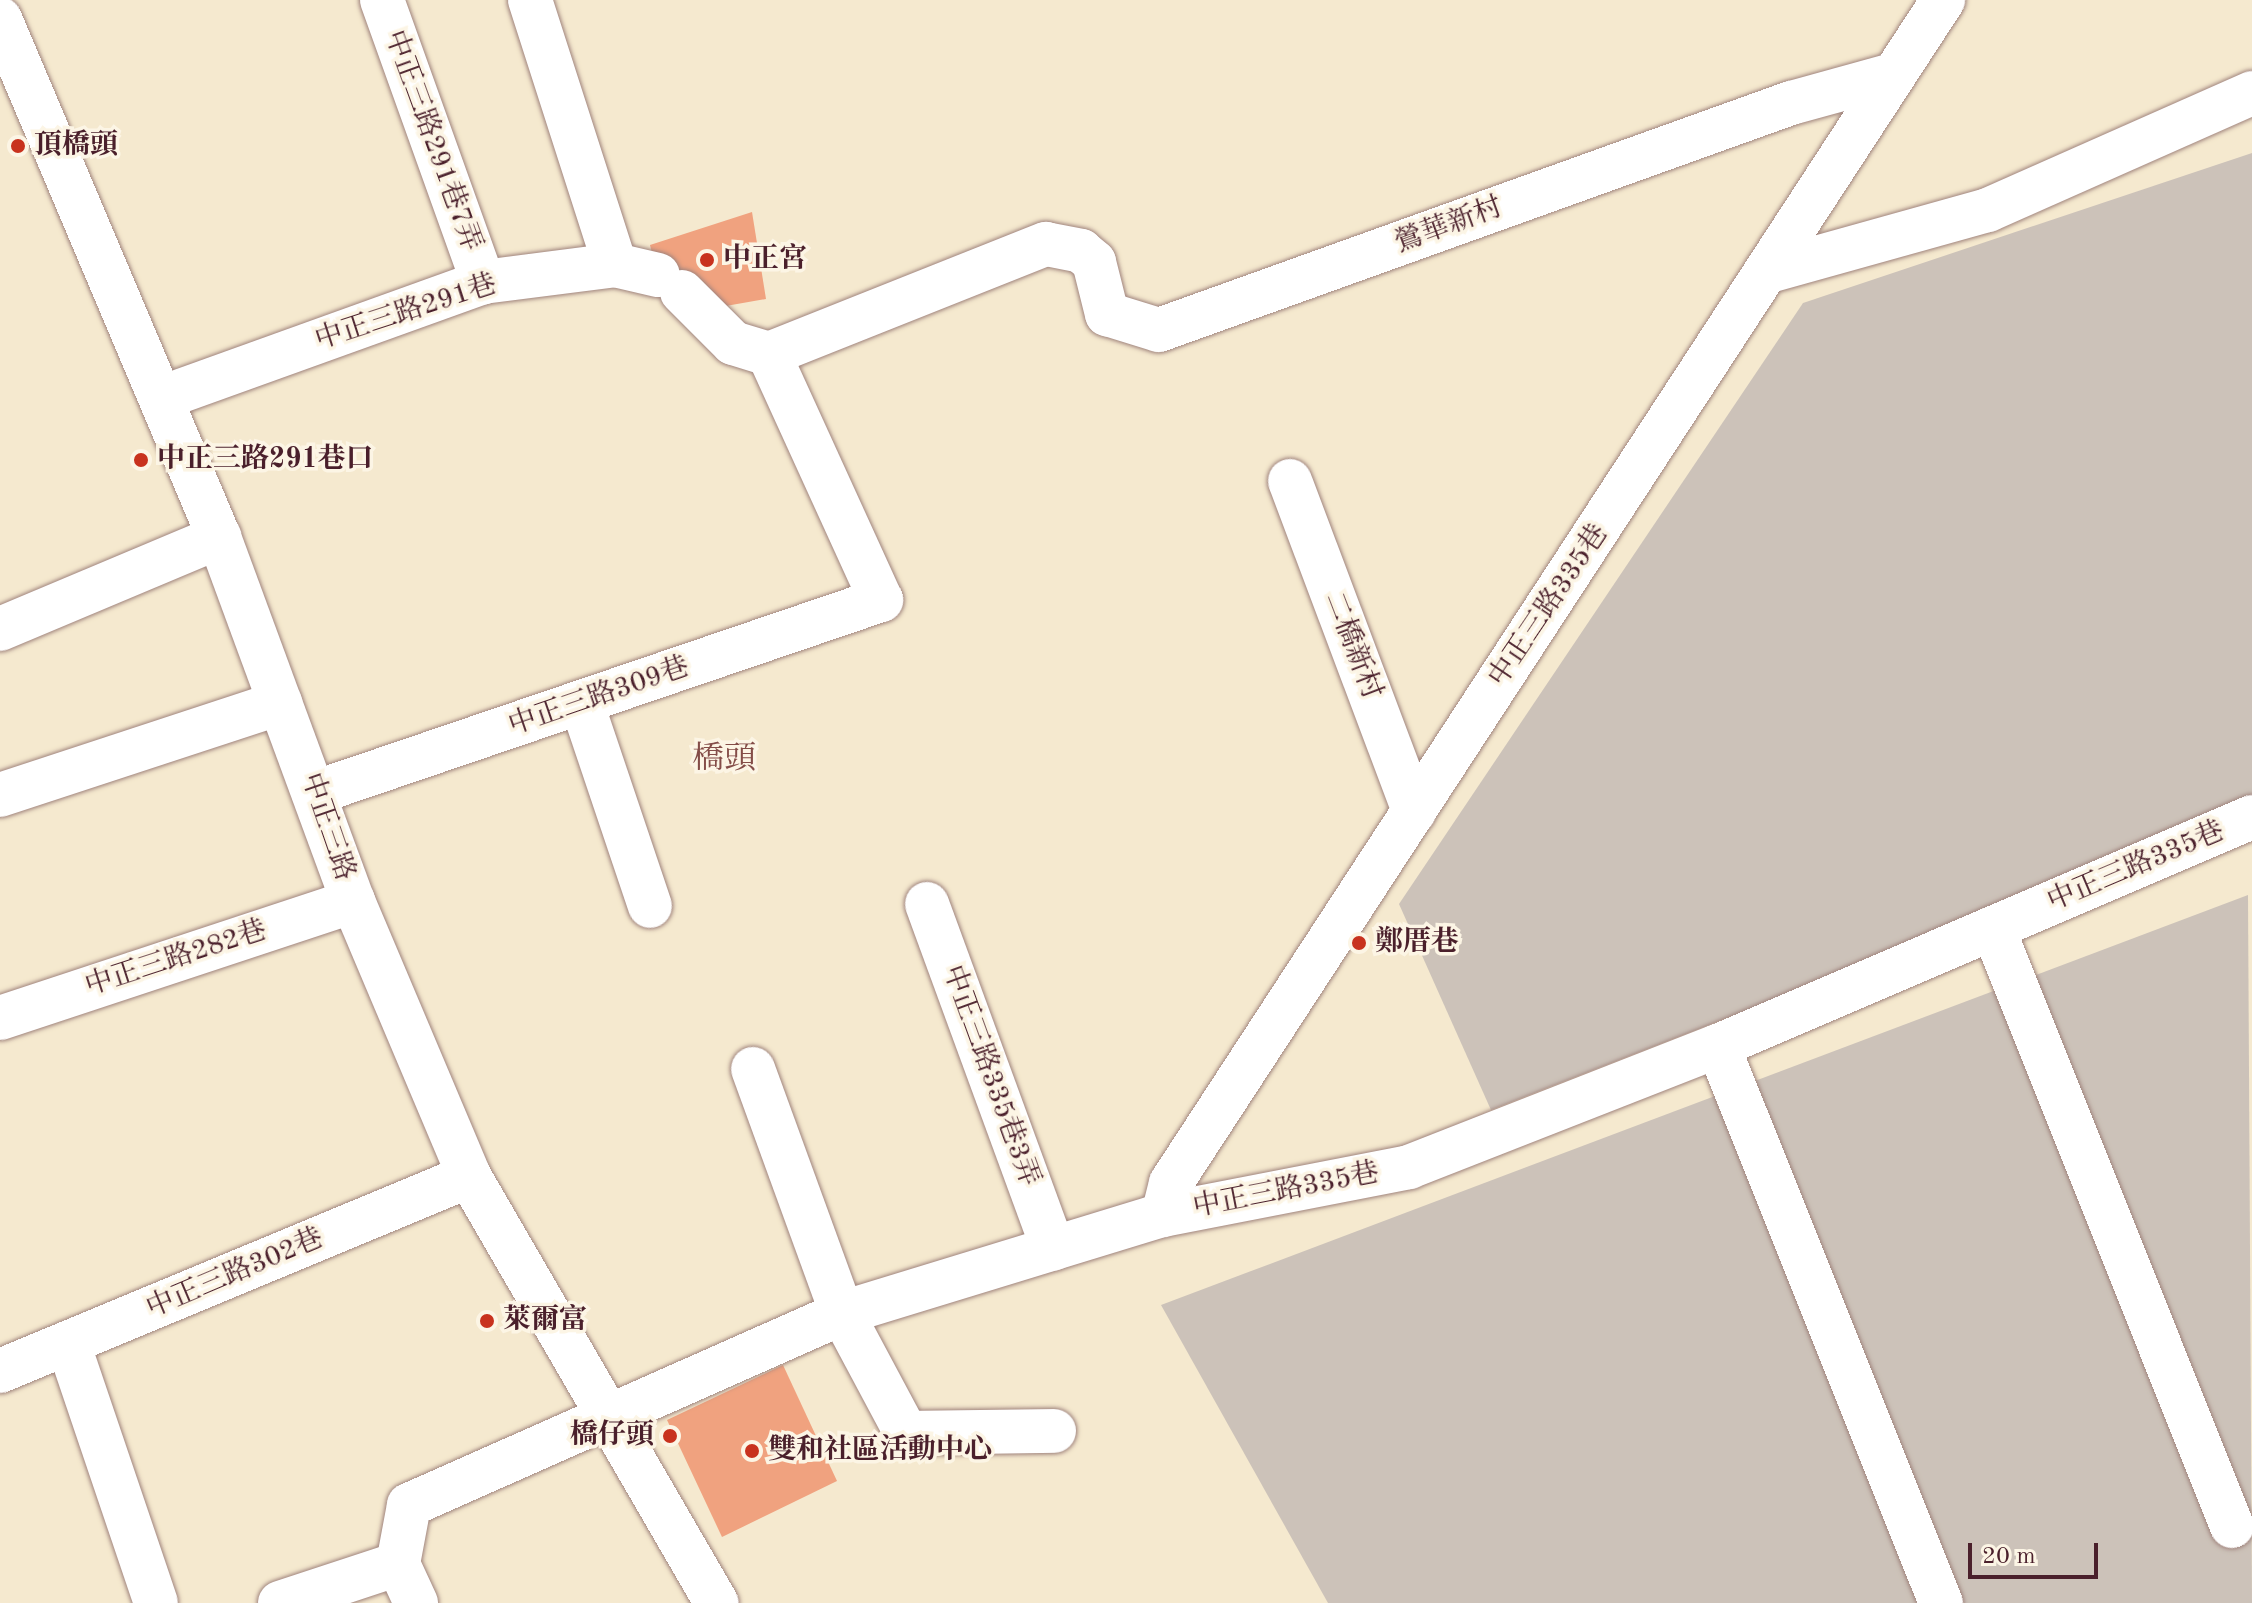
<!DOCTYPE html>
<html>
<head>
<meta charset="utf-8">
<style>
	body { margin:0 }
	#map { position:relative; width:2252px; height:1603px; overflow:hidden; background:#f5e9cf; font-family:"Old Standard TT","Noto Serif TC",serif }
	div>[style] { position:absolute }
	.industrial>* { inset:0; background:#ccc2b9 }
	.building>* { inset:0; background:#f0a27f }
	.roads { filter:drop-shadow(0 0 2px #a0847d) drop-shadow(0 0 2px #a0847d) }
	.minor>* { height:44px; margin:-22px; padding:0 22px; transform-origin:22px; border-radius:22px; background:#fff }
	.dots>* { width:22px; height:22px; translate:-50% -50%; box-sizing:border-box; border:4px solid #fcf5e5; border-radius:50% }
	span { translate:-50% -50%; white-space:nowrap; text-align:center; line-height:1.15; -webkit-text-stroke:7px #fcf5e5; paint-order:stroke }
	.street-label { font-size:28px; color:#4a1f2b }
	.poi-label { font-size:28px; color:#4a1f2b; font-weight:700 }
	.left { translate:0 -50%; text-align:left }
	.right { translate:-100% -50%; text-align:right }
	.quarter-label { font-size:32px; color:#844d48 }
	.scale { position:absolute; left:1968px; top:1543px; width:130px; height:36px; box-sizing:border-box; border:4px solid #4a1f2b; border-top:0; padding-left:10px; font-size:24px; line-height:28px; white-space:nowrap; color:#4a1f2b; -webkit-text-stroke:6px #fcf5e5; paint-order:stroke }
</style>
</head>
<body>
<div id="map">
	<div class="industrial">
		<i style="clip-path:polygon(2252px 153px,2252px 813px,1491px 1110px,1399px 904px,1803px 303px)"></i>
		<i style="clip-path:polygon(2248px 895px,2252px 1603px,1328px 1603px,1161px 1305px)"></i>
	</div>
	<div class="building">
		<i style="clip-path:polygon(752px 212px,766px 299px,703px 310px,663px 296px,650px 245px)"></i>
		<i style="clip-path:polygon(783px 1365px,837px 1481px,722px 1537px,667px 1420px)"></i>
	</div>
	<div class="roads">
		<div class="minor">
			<i style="left:382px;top:0;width:300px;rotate:70.3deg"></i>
			<i style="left:530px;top:0;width:278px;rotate:72.2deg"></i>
			<i style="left:0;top:19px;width:562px;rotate:67.08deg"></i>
			<i style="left:219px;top:537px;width:388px;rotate:69.8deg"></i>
			<i style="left:353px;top:901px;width:298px;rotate:67.1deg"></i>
			<i style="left:469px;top:1176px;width:494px;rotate:59.9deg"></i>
			<i style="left:1773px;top:270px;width:223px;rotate:-15.6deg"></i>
			<i style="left:1988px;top:210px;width:289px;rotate:-23.9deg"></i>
			<i style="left:682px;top:292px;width:72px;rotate:45deg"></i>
			<i style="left:733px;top:343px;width:38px;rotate:17deg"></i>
			<i style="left:769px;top:354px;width:298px;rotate:-21.7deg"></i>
			<i style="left:1046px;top:244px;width:36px;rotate:11deg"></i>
			<i style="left:1081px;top:251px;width:17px;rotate:40deg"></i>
			<i style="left:1094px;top:262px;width:54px;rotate:76deg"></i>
			<i style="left:1107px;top:314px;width:54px;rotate:17.1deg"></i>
			<i style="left:1159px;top:330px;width:672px;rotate:-19.76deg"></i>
			<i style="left:1791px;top:103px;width:106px;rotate:-15.4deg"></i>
			<i style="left:161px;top:398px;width:342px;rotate:-19.8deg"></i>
			<i style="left:483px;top:282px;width:133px;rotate:-7.3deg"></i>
			<i style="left:615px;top:265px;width:44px;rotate:13.1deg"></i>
			<i style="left:1290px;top:481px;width:353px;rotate:69.4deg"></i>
			<i style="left:0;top:629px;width:238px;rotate:-22.8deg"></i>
			<i style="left:582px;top:704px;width:213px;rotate:71.4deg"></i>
			<i style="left:317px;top:792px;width:596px;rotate:-18.8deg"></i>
			<i style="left:881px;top:600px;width:270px;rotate:-114.5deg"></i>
			<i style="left:0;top:795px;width:295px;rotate:-18.2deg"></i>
			<i style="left:927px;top:904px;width:367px;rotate:69.9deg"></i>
			<i style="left:1993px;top:928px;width:644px;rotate:68.22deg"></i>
			<i style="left:0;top:1018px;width:372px;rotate:-18.3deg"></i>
			<i style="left:1718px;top:1046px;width:600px;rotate:68.18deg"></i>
			<i style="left:753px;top:1069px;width:260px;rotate:70deg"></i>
			<i style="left:842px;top:1313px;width:136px;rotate:61.9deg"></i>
			<i style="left:906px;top:1433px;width:148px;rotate:-0.8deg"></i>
			<i style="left:1163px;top:1215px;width:33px;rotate:-76deg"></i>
			<i style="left:1171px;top:1183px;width:1413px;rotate:-56.87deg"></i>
			<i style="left:68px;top:1343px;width:274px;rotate:71.3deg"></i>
			<i style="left:0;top:1371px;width:508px;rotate:-22.58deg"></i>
			<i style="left:398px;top:1564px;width:43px;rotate:65.2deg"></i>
			<i style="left:280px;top:1603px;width:124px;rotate:-18.3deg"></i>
			<i style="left:398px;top:1564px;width:60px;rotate:-79.4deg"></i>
			<i style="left:409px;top:1505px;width:474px;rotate:-23.9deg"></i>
			<i style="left:842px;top:1313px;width:336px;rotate:-17deg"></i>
			<i style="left:1163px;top:1215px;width:251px;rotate:-11deg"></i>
			<i style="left:1409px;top:1167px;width:332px;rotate:-21.4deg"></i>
			<i style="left:1718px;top:1046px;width:581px;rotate:-23.21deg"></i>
		</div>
	</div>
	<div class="dots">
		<i style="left:18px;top:146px;background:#c8321e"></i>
		<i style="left:707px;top:260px;background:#c8321e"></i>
		<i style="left:141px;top:460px;background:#c8321e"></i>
		<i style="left:1359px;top:943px;background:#c8321e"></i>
		<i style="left:487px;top:1321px;background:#c8321e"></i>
		<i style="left:670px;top:1436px;background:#c8321e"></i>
		<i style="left:752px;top:1451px;background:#c8321e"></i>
	</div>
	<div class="street-label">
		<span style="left:432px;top:141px;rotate:70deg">中正三路291巷7弄</span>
		<span style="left:1449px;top:226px;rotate:-20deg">鶯華新村</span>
		<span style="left:406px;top:313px;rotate:-18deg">中正三路291巷</span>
		<span style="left:1549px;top:606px;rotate:-56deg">中正三路335巷</span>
		<span style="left:1352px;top:646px;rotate:69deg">二橋新村</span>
		<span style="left:599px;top:697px;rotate:-19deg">中正三路309巷</span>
		<span style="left:327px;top:827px;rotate:71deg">中正三路</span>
		<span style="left:2136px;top:867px;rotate:-23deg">中正三路335巷</span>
		<span style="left:176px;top:959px;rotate:-18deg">中正三路282巷</span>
		<span style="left:990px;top:1076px;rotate:70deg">中正三路335巷3弄</span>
		<span style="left:1286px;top:1191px;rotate:-11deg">中正三路335巷</span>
		<span style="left:235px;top:1274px;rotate:-23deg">中正三路302巷</span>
	</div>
	<div class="poi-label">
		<span class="left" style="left:34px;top:146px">頂橋頭</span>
		<span class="left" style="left:723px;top:260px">中正宮</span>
		<span class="left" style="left:157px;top:460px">中正三路291巷口</span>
		<span class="left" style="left:1375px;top:943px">鄭厝巷</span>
		<span class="left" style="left:503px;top:1321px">萊爾富</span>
		<span class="right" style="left:654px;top:1436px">橋仔頭</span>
		<span class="left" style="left:768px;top:1451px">雙和社區活動中心</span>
	</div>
	<div class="quarter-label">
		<span style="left:724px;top:760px">橋頭</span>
	</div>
	<div class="scale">20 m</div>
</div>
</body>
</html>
